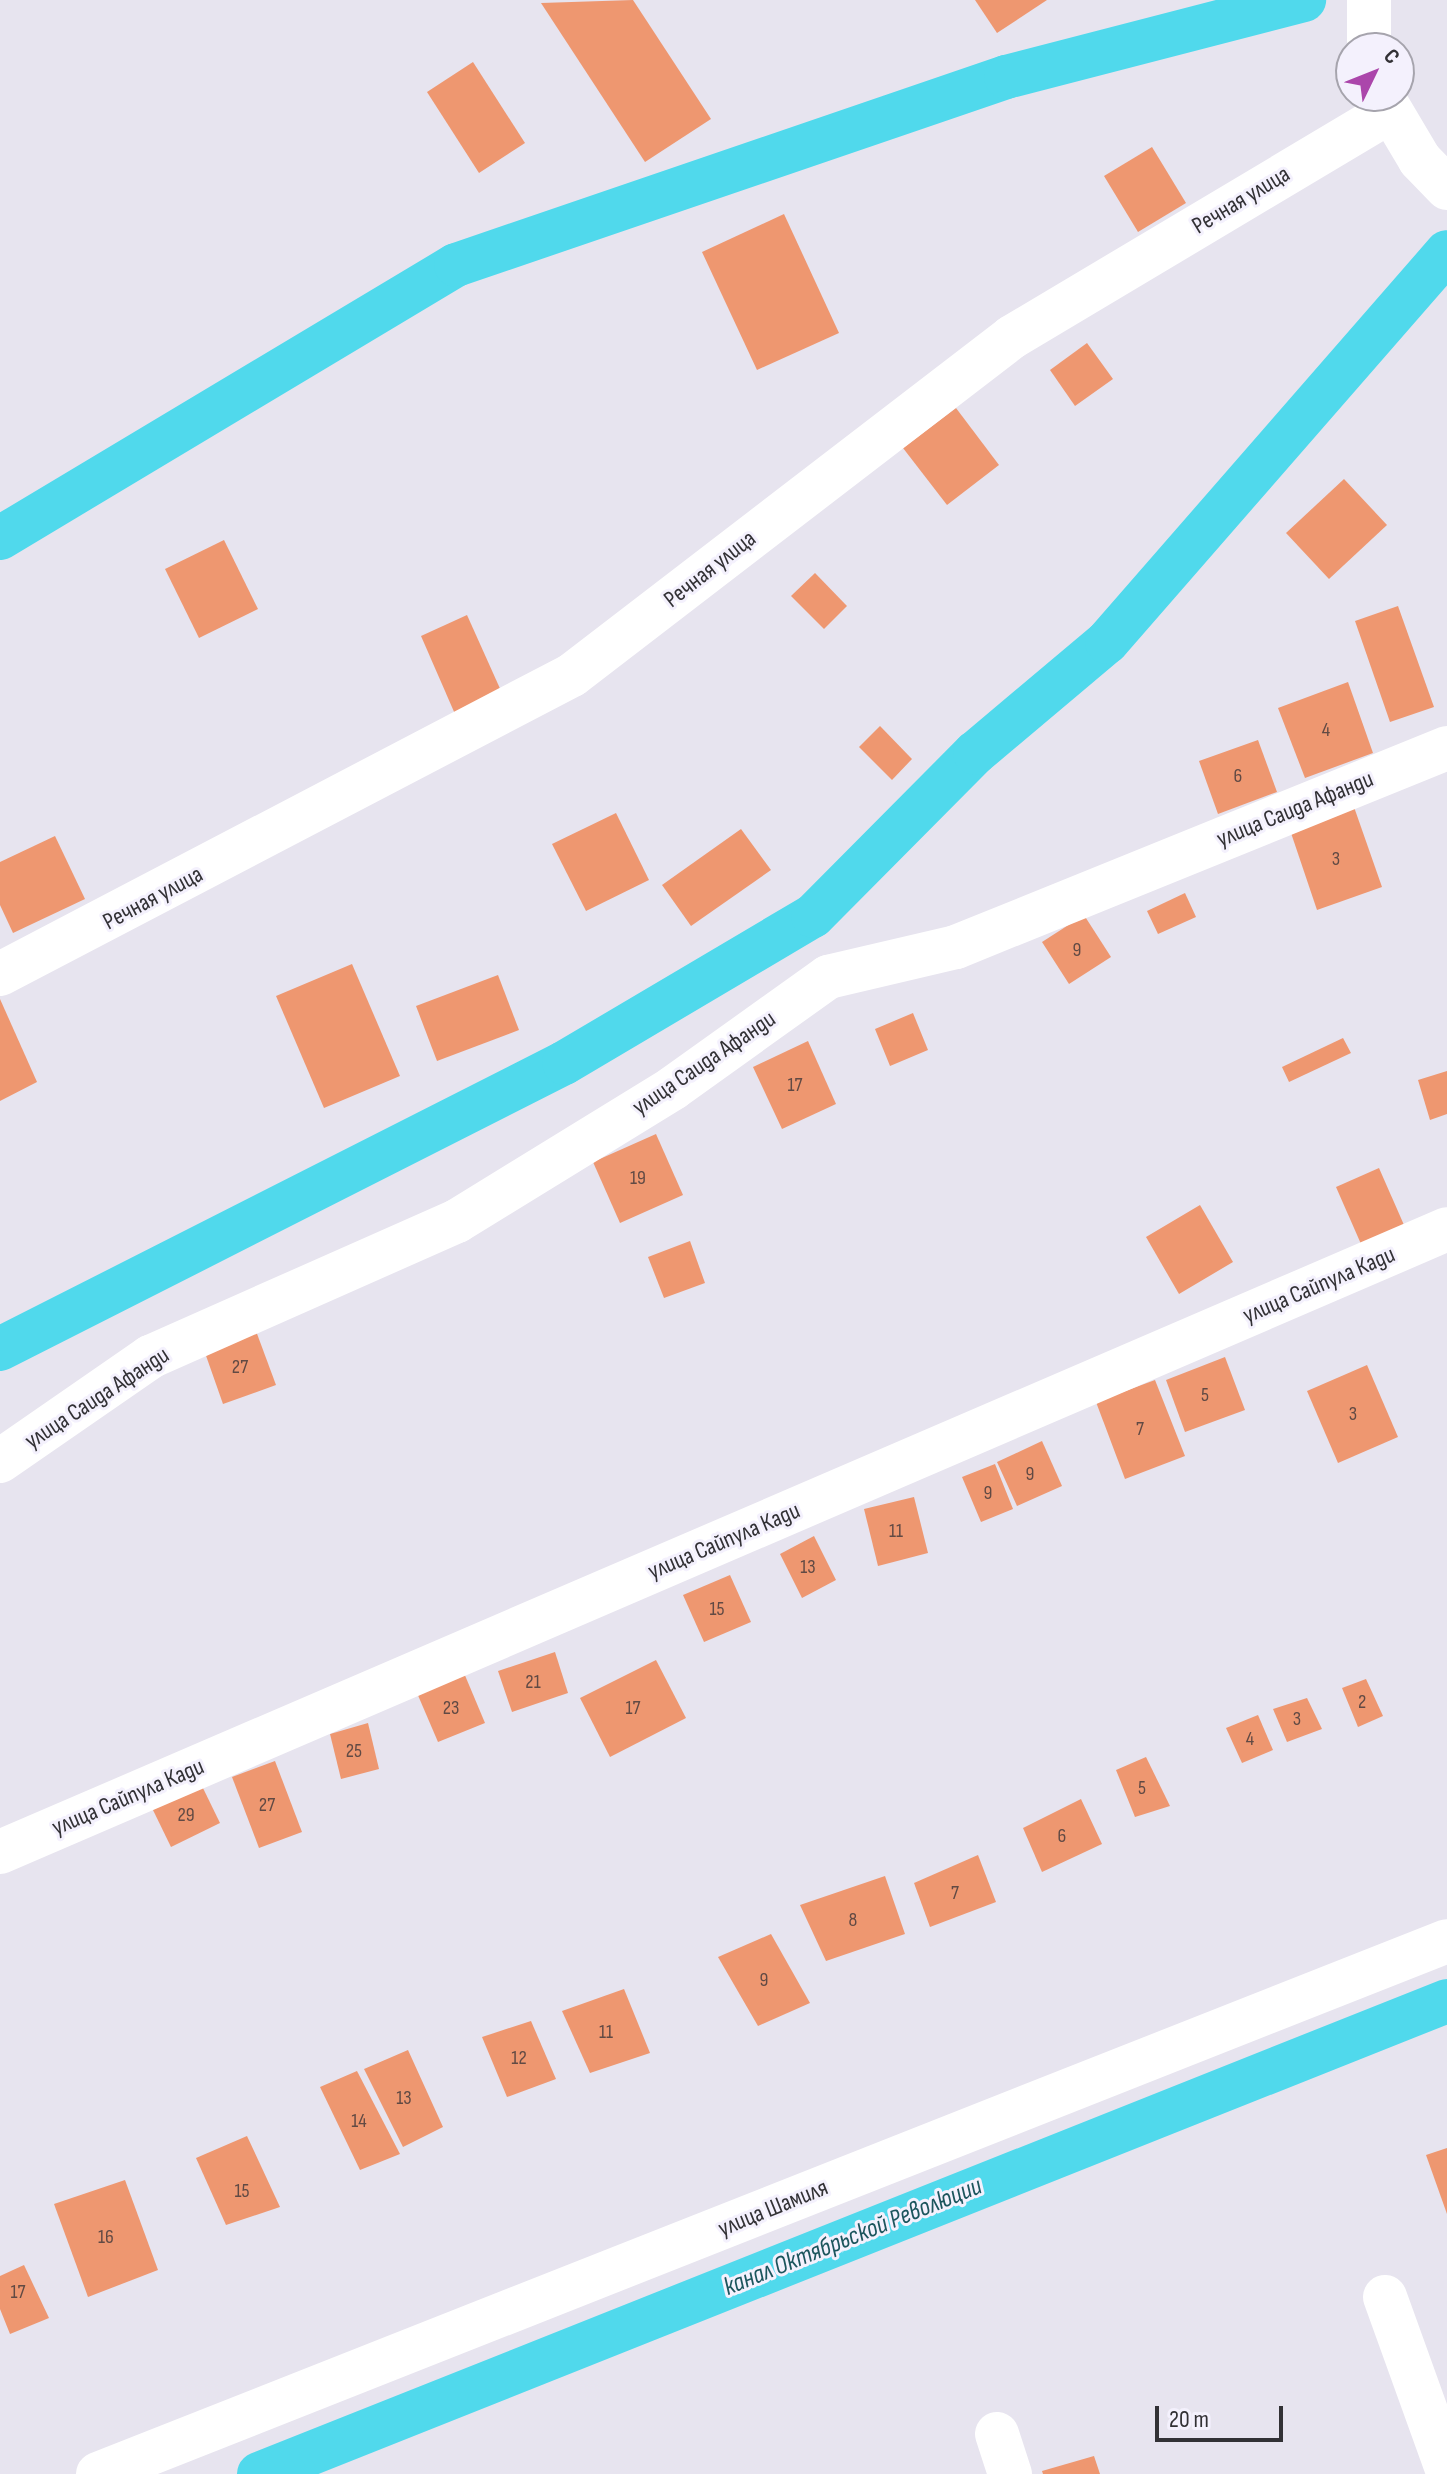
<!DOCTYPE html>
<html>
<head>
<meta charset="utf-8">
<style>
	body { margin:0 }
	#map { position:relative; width:1447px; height:2474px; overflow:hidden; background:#e7e4ef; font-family:"Sofia Sans Condensed",sans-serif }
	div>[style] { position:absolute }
	.canal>* { height:44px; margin:-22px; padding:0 22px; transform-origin:22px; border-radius:22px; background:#50d9ec }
	.building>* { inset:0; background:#ee9770 }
	.street>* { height:44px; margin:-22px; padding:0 22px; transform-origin:22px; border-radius:22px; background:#fff }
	span { translate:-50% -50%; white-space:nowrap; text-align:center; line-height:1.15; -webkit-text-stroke:6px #f4f1fd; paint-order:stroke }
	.number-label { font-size:20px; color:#614a44 }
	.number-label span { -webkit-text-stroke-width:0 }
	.street-label { font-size:24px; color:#323135 }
	.water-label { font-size:26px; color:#1c555d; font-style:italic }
	.north { position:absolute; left:1335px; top:32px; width:80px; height:80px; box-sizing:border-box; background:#f4f1fd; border:2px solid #a6a4ad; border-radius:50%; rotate:47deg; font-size:22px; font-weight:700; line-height:32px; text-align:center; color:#323135 }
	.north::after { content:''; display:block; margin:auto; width:28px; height:36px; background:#ab46ab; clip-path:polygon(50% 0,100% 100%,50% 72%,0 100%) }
	.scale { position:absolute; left:1155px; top:2406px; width:128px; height:36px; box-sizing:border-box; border:4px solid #323135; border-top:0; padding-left:10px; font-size:24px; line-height:28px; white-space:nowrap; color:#323135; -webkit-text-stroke:6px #f4f1fd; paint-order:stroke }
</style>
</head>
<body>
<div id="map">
	<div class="canal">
		<i style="left:0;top:538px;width:531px;rotate:-30.91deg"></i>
		<i style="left:456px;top:265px;width:581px;rotate:-18.87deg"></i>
		<i style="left:1006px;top:77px;width:308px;rotate:-14.5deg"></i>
		<i style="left:0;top:1349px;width:632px;rotate:-26.89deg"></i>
		<i style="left:564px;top:1063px;width:289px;rotate:-30.6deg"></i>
		<i style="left:813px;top:916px;width:230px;rotate:-45.2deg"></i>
		<i style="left:975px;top:753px;width:172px;rotate:-40.1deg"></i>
		<i style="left:1107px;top:642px;width:517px;rotate:-48.92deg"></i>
		<i style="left:259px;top:2474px;width:1279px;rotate:-21.71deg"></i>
	</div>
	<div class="building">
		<i style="clip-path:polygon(633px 0,711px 119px,645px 162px,541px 3px)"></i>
		<i style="clip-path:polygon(975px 0,1047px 0,997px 33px)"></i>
		<i style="clip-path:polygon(473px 62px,525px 143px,479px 173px,427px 92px)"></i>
		<i style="clip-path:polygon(1152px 147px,1186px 203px,1138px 232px,1104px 176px)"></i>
		<i style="clip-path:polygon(784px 214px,839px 333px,757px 370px,702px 252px)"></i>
		<i style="clip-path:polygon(1087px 343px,1113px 379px,1075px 406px,1050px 370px)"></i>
		<i style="clip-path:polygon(956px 408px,999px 465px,947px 505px,903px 448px)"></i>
		<i style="clip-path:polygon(1344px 479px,1387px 525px,1329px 579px,1286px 533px)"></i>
		<i style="clip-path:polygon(224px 540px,258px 609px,199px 638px,165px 569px)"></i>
		<i style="clip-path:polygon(815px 573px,847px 606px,824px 629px,791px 596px)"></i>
		<i style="clip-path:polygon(1398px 606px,1434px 707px,1390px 722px,1355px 621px)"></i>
		<i style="clip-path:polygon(467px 615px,502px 693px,455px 714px,421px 636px)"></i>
		<i style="clip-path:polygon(1348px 682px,1373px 753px,1305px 778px,1278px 708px)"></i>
		<i style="clip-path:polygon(880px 726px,912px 759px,892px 780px,859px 747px)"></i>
		<i style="clip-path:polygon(1258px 740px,1277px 792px,1218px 814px,1199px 761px)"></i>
		<i style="clip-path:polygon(1354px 807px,1382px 887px,1317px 910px,1290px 830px)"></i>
		<i style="clip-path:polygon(616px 813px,649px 880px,586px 911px,552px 844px)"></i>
		<i style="clip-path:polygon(741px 829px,771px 870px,691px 926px,662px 885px)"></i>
		<i style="clip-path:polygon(55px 836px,85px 899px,13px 933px,0 905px,0 862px)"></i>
		<i style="clip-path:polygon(1185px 893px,1196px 917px,1158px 934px,1147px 911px)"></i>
		<i style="clip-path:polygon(1084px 915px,1111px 957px,1069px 984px,1042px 942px)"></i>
		<i style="clip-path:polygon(352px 964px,400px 1076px,324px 1108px,276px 996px)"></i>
		<i style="clip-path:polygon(498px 975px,519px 1030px,437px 1061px,416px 1006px)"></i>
		<i style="clip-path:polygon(0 999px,37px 1082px,0 1101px)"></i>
		<i style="clip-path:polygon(913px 1013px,928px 1050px,890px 1066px,875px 1029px)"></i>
		<i style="clip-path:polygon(1343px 1038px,1351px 1053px,1289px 1082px,1282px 1067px)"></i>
		<i style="clip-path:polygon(808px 1041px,836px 1104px,782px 1129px,753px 1067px)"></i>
		<i style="clip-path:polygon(1447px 1071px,1447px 1114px,1430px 1120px,1418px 1080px)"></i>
		<i style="clip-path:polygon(656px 1134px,683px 1195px,620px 1223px,593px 1162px)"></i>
		<i style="clip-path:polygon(1379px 1168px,1404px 1225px,1361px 1244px,1336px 1187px)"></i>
		<i style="clip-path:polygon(1200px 1205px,1233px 1262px,1179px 1294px,1146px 1237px)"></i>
		<i style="clip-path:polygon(690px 1241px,705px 1283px,664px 1298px,648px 1257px)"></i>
		<i style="clip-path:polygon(256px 1331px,276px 1385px,223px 1404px,204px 1350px)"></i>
		<i style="clip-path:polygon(1225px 1357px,1245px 1410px,1185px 1432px,1166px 1380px)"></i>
		<i style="clip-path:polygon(1367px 1365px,1398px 1437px,1338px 1463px,1307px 1391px)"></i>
		<i style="clip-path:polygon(1155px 1380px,1185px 1456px,1125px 1479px,1096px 1402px)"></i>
		<i style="clip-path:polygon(1042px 1441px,1062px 1486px,1017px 1506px,997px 1462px)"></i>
		<i style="clip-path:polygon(995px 1464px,1013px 1509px,981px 1522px,962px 1477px)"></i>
		<i style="clip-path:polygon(914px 1497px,928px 1553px,878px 1566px,864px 1509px)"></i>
		<i style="clip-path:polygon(814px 1536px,836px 1580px,802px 1598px,780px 1554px)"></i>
		<i style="clip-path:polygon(730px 1575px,751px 1622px,704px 1642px,683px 1595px)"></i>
		<i style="clip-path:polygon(555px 1652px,568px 1693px,512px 1712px,498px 1671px)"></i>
		<i style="clip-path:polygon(656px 1660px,686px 1718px,610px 1757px,580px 1698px)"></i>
		<i style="clip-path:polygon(464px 1673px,485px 1723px,438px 1742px,417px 1693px)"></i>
		<i style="clip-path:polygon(1366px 1679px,1383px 1716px,1358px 1727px,1342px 1688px)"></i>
		<i style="clip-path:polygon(1307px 1698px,1322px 1729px,1287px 1742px,1273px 1709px)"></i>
		<i style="clip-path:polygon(1258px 1715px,1273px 1750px,1242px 1763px,1226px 1728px)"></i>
		<i style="clip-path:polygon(368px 1723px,379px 1769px,341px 1779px,330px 1734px)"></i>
		<i style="clip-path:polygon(1146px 1757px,1170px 1806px,1135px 1817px,1116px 1770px)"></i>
		<i style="clip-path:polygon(275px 1761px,302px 1832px,259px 1848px,232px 1777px)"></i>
		<i style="clip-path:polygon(201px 1784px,220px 1823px,171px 1847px,152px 1808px)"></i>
		<i style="clip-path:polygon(1081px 1799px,1102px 1844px,1042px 1872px,1023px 1828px)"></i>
		<i style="clip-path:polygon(978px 1855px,996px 1902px,930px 1927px,914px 1883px)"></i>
		<i style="clip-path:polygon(885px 1876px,905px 1934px,826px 1961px,800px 1905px)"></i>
		<i style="clip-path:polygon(771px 1934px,810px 2003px,758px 2026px,718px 1957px)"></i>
		<i style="clip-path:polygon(624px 1989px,650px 2053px,590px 2073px,562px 2011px)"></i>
		<i style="clip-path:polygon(531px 2021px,556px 2079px,507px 2097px,482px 2037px)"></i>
		<i style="clip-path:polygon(408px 2050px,443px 2127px,403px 2147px,364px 2069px)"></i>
		<i style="clip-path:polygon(357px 2071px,400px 2154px,360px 2170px,320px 2087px)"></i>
		<i style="clip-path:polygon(247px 2136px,280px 2207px,226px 2225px,196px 2158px)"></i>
		<i style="clip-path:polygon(1447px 2148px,1447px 2214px,1426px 2155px)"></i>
		<i style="clip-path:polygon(125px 2180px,158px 2270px,88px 2297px,54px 2204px)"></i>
		<i style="clip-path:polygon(24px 2265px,49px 2318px,10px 2334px,0 2309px,0 2276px)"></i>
		<i style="clip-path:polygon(1094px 2456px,1100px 2474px,1043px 2474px,1042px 2471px)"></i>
	</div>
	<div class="street">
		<i style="left:1369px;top:48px;width:48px;rotate:-90deg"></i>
		<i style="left:1382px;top:96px;width:74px;rotate:59.3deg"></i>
		<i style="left:1420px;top:160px;width:39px;rotate:46deg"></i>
		<i style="left:0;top:974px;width:645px;rotate:-27.6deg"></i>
		<i style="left:572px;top:675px;width:555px;rotate:-37.53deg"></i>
		<i style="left:1012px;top:337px;width:438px;rotate:-30.8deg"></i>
		<i style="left:0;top:1461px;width:183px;rotate:-34.7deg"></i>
		<i style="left:150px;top:1357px;width:336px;rotate:-23.9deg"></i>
		<i style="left:457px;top:1221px;width:254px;rotate:-31.6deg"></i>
		<i style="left:673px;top:1088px;width:191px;rotate:-35.6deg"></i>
		<i style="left:828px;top:977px;width:131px;rotate:-13.2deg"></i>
		<i style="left:956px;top:947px;width:530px;rotate:-22.06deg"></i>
		<i style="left:0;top:1852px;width:1575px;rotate:-23.29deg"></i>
		<i style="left:1385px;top:2297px;width:183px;rotate:70.2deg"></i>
		<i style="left:997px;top:2434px;width:42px;rotate:72deg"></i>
		<i style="left:98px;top:2474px;width:1450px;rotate:-21.56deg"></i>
	</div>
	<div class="number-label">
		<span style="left:1326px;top:730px">4</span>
		<span style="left:1238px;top:776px">6</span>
		<span style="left:1336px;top:859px">3</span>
		<span style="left:1077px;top:950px">9</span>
		<span style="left:795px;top:1085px">17</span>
		<span style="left:638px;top:1178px">19</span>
		<span style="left:240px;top:1367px">27</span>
		<span style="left:1205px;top:1395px">5</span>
		<span style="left:1353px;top:1414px">3</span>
		<span style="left:1140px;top:1429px">7</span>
		<span style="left:1030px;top:1474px">9</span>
		<span style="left:988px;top:1493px">9</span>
		<span style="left:896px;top:1531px">11</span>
		<span style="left:808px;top:1567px">13</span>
		<span style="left:717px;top:1609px">15</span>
		<span style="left:533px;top:1682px">21</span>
		<span style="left:1362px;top:1702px">2</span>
		<span style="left:451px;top:1708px">23</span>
		<span style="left:633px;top:1708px">17</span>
		<span style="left:1297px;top:1719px">3</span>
		<span style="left:1250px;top:1739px">4</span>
		<span style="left:354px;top:1751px">25</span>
		<span style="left:1142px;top:1788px">5</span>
		<span style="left:267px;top:1805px">27</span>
		<span style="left:186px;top:1815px">29</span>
		<span style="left:1062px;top:1836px">6</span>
		<span style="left:955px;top:1893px">7</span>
		<span style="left:853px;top:1920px">8</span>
		<span style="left:764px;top:1980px">9</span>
		<span style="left:606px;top:2032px">11</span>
		<span style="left:519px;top:2058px">12</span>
		<span style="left:404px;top:2098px">13</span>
		<span style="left:359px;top:2121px">14</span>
		<span style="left:242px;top:2191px">15</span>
		<span style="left:106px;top:2237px">16</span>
		<span style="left:18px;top:2292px">17</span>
	</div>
	<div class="street-label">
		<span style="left:1241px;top:200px;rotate:-31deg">Речная улица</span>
		<span style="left:710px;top:569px;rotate:-38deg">Речная улица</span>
		<span style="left:1295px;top:809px;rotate:-22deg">улица Саида Афанди</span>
		<span style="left:153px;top:898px;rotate:-28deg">Речная улица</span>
		<span style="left:704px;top:1063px;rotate:-34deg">улица Саида Афанди</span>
		<span style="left:1319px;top:1285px;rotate:-23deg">улица Сайпула Кади</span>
		<span style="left:97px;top:1398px;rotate:-33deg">улица Саида Афанди</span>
		<span style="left:724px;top:1541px;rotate:-23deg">улица Сайпула Кади</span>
		<span style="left:128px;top:1797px;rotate:-23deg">улица Сайпула Кади</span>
		<span style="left:773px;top:2208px;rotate:-22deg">улица Шамиля</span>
	</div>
	<div class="water-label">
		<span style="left:853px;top:2237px;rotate:-22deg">канал Октябрьской Революции</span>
	</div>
	<div class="north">С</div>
	<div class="scale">20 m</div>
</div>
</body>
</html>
